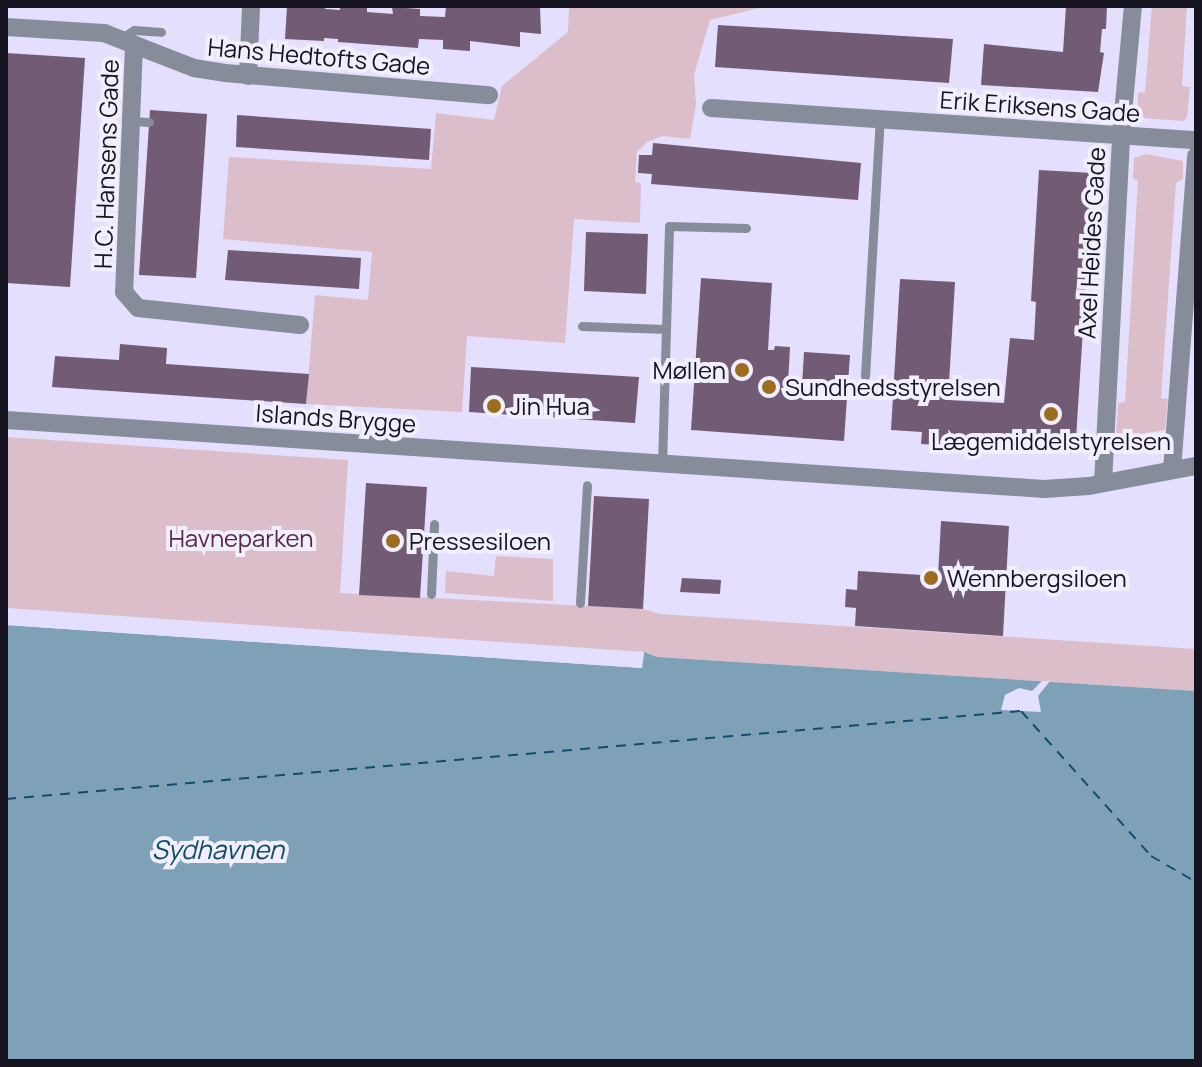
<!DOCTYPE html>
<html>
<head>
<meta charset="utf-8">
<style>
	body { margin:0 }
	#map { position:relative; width:1202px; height:1067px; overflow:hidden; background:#e4dffd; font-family:Manrope,sans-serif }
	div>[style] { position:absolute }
	.green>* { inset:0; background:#dcbecb }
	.water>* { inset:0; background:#7fa1b7 }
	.pier>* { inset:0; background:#e4dffd }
	.ferry>* { height:2px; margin-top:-1px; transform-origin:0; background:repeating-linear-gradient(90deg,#104d6c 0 10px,transparent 0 18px) }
	.building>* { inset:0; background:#725b75 }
	.service>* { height:9px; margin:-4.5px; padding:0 4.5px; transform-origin:4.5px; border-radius:4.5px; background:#868c9a }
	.minor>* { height:18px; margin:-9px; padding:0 9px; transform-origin:9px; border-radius:9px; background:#868c9a }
	.dots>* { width:22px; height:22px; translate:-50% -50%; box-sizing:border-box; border:4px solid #f1effd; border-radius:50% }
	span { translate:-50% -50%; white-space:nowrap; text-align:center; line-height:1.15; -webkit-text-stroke:8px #f1effd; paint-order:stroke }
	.street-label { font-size:24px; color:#161320 }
	.poi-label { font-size:24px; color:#161320 }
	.right { translate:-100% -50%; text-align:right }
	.left { translate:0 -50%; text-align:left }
	.park-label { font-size:24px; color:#5a2942 }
	.water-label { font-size:26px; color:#104d6c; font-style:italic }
	.frame { position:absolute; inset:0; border:8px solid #161320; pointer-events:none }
</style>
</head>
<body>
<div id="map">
	<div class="green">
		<i style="clip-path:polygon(569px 6px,767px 6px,710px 20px,694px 75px,696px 104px,690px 139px,663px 136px,647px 142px,637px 152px,635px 182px,641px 183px,640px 223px,574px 219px,565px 343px,467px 336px,462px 412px,306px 404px,315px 295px,368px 300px,372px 252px,223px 239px,229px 157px,431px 169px,436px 113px,494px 120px,502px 86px,568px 32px)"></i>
		<i style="clip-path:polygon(1152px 6px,1187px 6px,1182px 86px,1190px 87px,1187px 117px,1184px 121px,1142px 118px,1138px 111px,1138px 93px,1145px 92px)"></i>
		<i style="clip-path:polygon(1146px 154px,1183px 161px,1183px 179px,1176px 183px,1161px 398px,1168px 399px,1165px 430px,1116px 438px,1118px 403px,1125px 402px,1138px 180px,1133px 179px,1134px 158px)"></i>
		<i style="clip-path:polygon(6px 437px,348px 460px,340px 593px,643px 609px,660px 614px,1196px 649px,1196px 691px,657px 657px,644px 652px,6px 608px)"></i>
		<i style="clip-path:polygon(496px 556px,553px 559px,553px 601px,445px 593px,446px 571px,494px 576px)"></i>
	</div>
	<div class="water">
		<i style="clip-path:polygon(6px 625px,642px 668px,644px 652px,657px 657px,1196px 691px,1196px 1061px,6px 1061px)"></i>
	</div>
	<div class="pier">
		<i style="clip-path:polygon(6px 621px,639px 664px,640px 651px,644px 652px,642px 668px,6px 625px)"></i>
		<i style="clip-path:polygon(1042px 681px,1050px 681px,1038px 696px,1041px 712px,1001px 710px,1005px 695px,1019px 688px,1032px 691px)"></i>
	</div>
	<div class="ferry">
		<i style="left:6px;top:799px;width:1019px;rotate:-4.96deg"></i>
		<i style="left:1021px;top:711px;width:195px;rotate:48.1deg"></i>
		<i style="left:1151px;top:856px;width:52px;rotate:30deg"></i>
	</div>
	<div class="building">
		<i style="clip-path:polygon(287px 6px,326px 6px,325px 9px,340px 10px,340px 6px,367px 6px,367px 12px,393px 14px,392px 7px,420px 9px,420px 16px,445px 17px,446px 6px,540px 6px,541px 34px,520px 32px,520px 47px,470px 41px,470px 51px,443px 49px,443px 40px,419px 39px,418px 48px,338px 42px,338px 39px,324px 38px,324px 41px,285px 39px)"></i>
		<i style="clip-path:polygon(1066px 6px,1107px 6px,1106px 29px,1102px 29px,1100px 52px,1104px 53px,1098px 92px,981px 85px,984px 44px,1063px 52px)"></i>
		<i style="clip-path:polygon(718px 25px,953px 39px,949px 83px,715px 67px)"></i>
		<i style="clip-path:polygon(6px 53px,85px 58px,70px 287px,6px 283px)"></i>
		<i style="clip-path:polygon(150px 110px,207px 114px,196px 278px,139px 275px)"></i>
		<i style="clip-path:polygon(237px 115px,431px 129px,429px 160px,236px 147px)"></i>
		<i style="clip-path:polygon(653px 143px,861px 163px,858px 200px,651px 184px,652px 174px,638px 173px,639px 155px,652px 155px)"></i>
		<i style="clip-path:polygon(1039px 170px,1093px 173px,1075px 454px,921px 444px,922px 432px,891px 430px,900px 279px,955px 282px,948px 400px,1004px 403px,1010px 338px,1034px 340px,1036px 302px,1031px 301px)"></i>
		<i style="clip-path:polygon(586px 232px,648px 234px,646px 294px,584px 291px)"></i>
		<i style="clip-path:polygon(228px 250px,361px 258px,359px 289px,225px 280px)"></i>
		<i style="clip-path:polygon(701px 278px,772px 283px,768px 350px,774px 350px,775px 346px,790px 347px,788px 385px,802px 386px,804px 352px,850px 355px,844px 441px,691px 430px)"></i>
		<i style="clip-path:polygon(120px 344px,167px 348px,166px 364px,309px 374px,306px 404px,52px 387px,55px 356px,119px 360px)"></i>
		<i style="clip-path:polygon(471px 367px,639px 377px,635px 423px,469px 412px)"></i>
		<i style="clip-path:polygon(366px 483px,427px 487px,420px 598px,359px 595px)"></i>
		<i style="clip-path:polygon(594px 496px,649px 499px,643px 609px,588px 606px)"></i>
		<i style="clip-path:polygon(941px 521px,1009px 526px,1003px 636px,855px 626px,856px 608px,845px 607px,846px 589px,857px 590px,858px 571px,938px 576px)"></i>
		<i style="clip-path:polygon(682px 578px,721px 580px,720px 594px,680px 592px)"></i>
	</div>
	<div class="service">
		<i style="left:119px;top:40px;width:18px;rotate:-34deg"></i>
		<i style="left:134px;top:30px;width:27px;rotate:4deg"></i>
		<i style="left:131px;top:121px;width:18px;rotate:3deg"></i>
		<i style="left:582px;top:326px;width:84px;rotate:2deg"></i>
		<i style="left:865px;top:376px;width:257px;rotate:-86.7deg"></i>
		<i style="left:662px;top:464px;width:238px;rotate:-88.3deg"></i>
		<i style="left:669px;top:226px;width:77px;rotate:1.5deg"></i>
		<i style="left:431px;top:594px;width:70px;rotate:-87.5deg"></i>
		<i style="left:580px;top:603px;width:118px;rotate:-86.6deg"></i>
	</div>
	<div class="minor">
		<i style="left:6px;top:27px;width:98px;rotate:3.5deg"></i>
		<i style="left:104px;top:33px;width:97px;rotate:21.3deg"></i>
		<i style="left:194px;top:68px;width:31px;rotate:9deg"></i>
		<i style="left:225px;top:73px;width:265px;rotate:4.8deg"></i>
		<i style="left:134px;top:46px;width:246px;rotate:92.3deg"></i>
		<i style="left:124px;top:292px;width:21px;rotate:49deg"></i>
		<i style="left:138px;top:308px;width:163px;rotate:6deg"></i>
		<i style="left:248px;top:76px;width:70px;rotate:-87.5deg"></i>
		<i style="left:711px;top:108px;width:486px;rotate:3.8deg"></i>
		<i style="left:6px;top:420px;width:1040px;rotate:3.8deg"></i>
		<i style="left:1044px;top:489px;width:45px;rotate:-3.8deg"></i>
		<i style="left:1089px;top:486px;width:109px;rotate:-10.6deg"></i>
		<i style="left:1172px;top:470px;width:315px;rotate:-85.6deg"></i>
		<i style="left:1103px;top:483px;width:348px;rotate:-87deg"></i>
		<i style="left:1121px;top:135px;width:130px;rotate:-84.7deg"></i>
	</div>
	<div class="dots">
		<i style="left:742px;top:370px;background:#9c6c1f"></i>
		<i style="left:769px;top:387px;background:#9c6c1f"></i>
		<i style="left:494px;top:406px;background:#9c6c1f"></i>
		<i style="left:1051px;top:414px;background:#9c6c1f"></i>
		<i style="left:393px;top:541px;background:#9c6c1f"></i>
		<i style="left:931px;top:578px;background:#9c6c1f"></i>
	</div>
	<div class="street-label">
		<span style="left:319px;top:56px;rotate:5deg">Hans Hedtofts Gade</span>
		<span style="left:1040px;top:106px;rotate:4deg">Erik Eriksens Gade</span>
		<span style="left:106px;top:164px;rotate:-88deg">H.C. Hansens Gade</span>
		<span style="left:1091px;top:243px;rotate:-87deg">Axel Heides Gade</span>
		<span style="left:336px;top:418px;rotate:4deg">Islands Brygge</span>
	</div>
	<div class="poi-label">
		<span class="right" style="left:726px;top:370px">Møllen</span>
		<span class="left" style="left:785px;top:387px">Sundhedsstyrelsen</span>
		<span class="left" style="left:510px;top:406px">Jin Hua</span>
		<span style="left:1051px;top:441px">Lægemiddelstyrelsen</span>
		<span class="left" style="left:409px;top:541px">Pressesiloen</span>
		<span class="left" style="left:947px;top:578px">Wennbergsiloen</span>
	</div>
	<div class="park-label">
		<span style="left:241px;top:538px">Havneparken</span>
	</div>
	<div class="water-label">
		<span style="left:218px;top:850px">Sydhavnen</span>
	</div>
	<div class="frame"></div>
</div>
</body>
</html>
